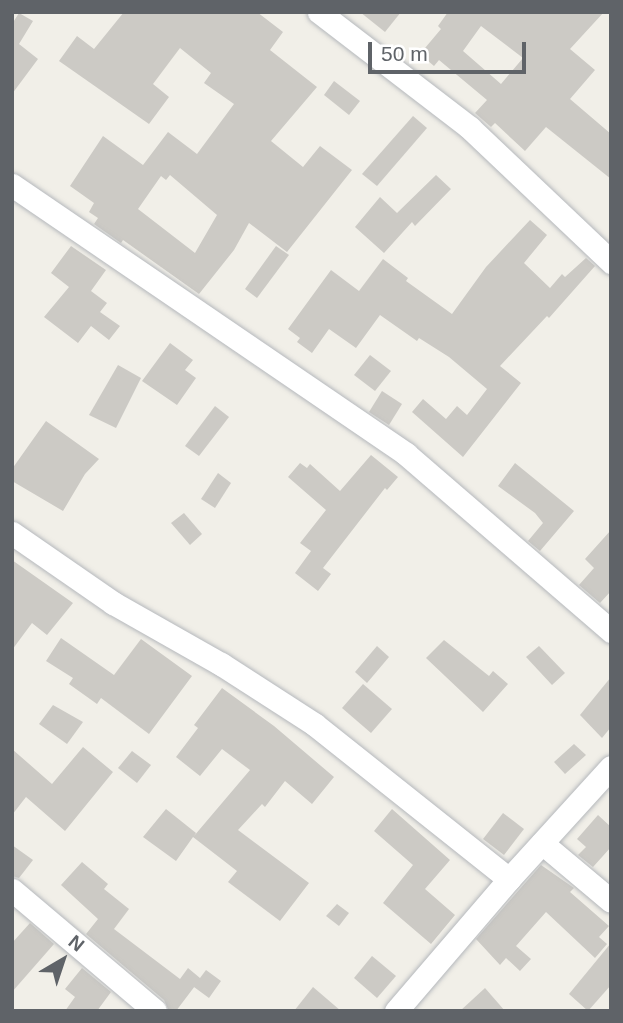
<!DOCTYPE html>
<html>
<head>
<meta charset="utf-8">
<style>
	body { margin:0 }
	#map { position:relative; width:623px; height:1023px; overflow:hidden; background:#f1efe8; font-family:Helvetica,sans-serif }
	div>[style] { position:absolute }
	.building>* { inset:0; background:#cccac5 }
	.roads { filter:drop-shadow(0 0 2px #b5b8bc) drop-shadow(0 0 2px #b5b8bc) }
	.street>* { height:23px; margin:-11.5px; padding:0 11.5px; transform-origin:11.5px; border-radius:11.5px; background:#fff }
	span { translate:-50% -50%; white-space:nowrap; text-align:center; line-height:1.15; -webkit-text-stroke:5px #fff; paint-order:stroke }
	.frame { position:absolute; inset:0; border:14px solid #5f6368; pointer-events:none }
	.north { position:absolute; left:28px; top:925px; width:70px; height:70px; -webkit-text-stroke:5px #fff; paint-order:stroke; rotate:39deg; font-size:19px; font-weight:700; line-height:28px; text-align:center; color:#5f6368 }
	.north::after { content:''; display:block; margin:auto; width:24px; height:32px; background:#5f6368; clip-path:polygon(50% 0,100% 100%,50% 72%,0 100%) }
	.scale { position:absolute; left:368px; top:42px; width:158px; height:32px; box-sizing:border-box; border:4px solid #5f6368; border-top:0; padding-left:9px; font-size:21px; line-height:24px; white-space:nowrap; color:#5f6368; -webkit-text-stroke:5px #fff; paint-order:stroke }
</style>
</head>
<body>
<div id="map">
	<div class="building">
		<i style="clip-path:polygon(evenodd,124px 12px,257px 12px,283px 32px,270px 50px,317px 87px,271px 141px,303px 167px,320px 146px,352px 170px,287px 252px,249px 223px,234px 250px,199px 294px,123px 240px,121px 243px,94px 224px,98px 218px,89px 212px,94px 203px,70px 186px,103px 136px,143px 165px,168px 132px,197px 154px,234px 104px,204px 83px,211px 73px,180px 48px,153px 84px,169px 97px,149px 124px,59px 61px,77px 36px,94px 49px,124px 12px,170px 175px,217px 215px,195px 253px,138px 209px,161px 176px,166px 180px,170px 175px)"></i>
		<i style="clip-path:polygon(360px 12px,401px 12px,385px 32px)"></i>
		<i style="clip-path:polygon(evenodd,448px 12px,604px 12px,570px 49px,595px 70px,570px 99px,611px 134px,611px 179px,546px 127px,525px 151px,495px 123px,491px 127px,475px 113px,487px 100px,439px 60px,434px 66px,420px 54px,441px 29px,438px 26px,448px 12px,481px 26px,523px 58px,501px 84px,463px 51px,481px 26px)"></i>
		<i style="clip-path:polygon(19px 13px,33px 21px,19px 44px,38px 59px,12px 94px,12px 24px)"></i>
		<i style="clip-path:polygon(334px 81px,360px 101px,349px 115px,324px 95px)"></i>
		<i style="clip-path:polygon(413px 116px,427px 128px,377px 186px,362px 174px)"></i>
		<i style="clip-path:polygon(436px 175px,451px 189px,415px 226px,412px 222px,384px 253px,355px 227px,380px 197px,397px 213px)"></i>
		<i style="clip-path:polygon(530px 220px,547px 235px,524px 263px,550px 288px,562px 274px,565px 277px,586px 258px,595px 266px,549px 318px,547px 316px,500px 366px,521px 383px,463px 457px,412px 412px,423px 399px,446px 419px,457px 406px,467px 415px,487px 389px,449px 357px,419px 338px,417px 341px,380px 315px,356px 348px,329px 329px,312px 353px,297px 342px,300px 338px,288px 329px,331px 270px,359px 291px,383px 259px,408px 278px,406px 281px,452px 314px,486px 267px)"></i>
		<i style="clip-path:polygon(71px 246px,106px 270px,91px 291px,107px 303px,100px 312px,120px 326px,109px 340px,91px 326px,78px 343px,44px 317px,69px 287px,51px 273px)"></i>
		<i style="clip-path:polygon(276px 246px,289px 255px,257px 298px,245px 289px)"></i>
		<i style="clip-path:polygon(170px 343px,193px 360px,185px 370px,196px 378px,177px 405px,142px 381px)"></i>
		<i style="clip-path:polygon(370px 355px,391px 371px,375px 391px,354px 375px)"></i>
		<i style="clip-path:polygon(118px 365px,141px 378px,116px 428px,89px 415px)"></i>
		<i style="clip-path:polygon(382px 391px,402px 404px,389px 425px,369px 412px)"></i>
		<i style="clip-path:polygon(215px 406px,229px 417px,199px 456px,185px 446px)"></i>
		<i style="clip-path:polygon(46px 421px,99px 459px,85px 474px,63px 511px,12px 481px,12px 469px)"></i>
		<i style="clip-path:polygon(371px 455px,398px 477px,387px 490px,385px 488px,323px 568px,331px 574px,318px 591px,295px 573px,311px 551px,300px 543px,326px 510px,288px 477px,300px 463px,307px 468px,310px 464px,340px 491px)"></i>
		<i style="clip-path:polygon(515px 463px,574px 511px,540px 551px,528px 541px,543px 523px,535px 513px,498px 486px)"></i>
		<i style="clip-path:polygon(218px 473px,231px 483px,215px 508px,201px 499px)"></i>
		<i style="clip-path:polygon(184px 513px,202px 534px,190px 545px,171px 523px)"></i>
		<i style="clip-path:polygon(611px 530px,611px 591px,600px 603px,579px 585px,594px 568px,585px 559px)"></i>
		<i style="clip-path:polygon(12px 560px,73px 603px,47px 635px,32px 623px,12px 650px)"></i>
		<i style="clip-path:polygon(61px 638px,114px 675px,141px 639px,192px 676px,149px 734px,101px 698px,97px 704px,69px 684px,73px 678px,46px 661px)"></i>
		<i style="clip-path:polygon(444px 640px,489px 676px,493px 671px,508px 684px,483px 712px,426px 658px)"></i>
		<i style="clip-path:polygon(377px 646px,389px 657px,367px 683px,355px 672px)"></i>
		<i style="clip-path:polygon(539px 646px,565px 673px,552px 685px,526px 657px)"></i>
		<i style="clip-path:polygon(611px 677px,611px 727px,602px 738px,580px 715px)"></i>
		<i style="clip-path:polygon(363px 684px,392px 709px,371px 733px,342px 708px)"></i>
		<i style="clip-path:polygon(222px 688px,274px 726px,334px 777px,312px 804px,285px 781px,265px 807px,262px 804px,238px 830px,309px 883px,280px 921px,228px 882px,237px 871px,193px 837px,176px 861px,143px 837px,166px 809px,196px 833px,194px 836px,250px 770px,222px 749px,200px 776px,176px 757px,198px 728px,194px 725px)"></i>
		<i style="clip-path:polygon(53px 705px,83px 722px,67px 744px,39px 724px)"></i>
		<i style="clip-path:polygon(574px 744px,586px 755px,565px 774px,554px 762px)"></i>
		<i style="clip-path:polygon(83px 747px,113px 772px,65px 831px,26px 797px,12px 815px,12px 749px,52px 784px)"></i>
		<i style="clip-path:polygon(132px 751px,151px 765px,137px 783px,118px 768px)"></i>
		<i style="clip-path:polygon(392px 809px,450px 860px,425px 889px,455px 915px,431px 944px,383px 903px,413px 865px,374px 831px)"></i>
		<i style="clip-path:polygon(503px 813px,524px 829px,504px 855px,483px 839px)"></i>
		<i style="clip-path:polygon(598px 815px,611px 827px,611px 847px,593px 867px,578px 855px,586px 847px,577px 839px)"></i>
		<i style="clip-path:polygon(12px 845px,33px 860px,19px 878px,12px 876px)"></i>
		<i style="clip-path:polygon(82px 862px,108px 884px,104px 889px,129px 909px,114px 929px,180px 979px,188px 968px,200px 978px,206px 970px,221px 981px,209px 998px,194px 987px,198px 982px,176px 1011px,169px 1011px,164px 1000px,86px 934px,98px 919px,61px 885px)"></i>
		<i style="clip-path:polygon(541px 865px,574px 888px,570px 892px,609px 926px,599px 937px,607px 944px,595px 958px,546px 912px,516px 946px,531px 959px,520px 971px,506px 958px,500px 965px,476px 939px)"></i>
		<i style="clip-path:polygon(337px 904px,349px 913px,339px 926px,326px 916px)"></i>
		<i style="clip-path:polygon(30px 923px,54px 944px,12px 992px,12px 943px)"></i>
		<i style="clip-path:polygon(611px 943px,611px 985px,588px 1011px,569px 994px)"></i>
		<i style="clip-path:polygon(372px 956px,396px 976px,377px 998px,354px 978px)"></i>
		<i style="clip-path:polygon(82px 968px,111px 992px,97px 1011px,65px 1011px,75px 997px,65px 989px)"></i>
		<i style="clip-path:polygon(313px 987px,341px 1011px,294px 1011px)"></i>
		<i style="clip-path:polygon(485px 988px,505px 1011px,460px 1011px)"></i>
	</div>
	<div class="roads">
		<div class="street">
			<i style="left:319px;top:12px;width:190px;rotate:37.5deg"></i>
			<i style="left:470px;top:128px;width:195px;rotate:43.5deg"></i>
			<i style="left:12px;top:185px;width:477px;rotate:34.3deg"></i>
			<i style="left:406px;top:454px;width:271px;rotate:40.8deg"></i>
			<i style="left:12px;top:533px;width:123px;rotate:34.7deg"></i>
			<i style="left:113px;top:603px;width:124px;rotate:29.5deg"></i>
			<i style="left:221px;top:664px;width:111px;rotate:32.8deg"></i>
			<i style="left:314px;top:724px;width:249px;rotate:38.5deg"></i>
			<i style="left:542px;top:843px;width:90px;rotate:40deg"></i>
			<i style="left:12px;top:890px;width:187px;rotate:40.2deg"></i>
			<i style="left:396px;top:1011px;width:174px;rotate:-49.4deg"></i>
			<i style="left:509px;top:879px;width:151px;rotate:-47.7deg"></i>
		</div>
	</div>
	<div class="frame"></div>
	<div class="north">N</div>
	<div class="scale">50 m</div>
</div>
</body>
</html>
